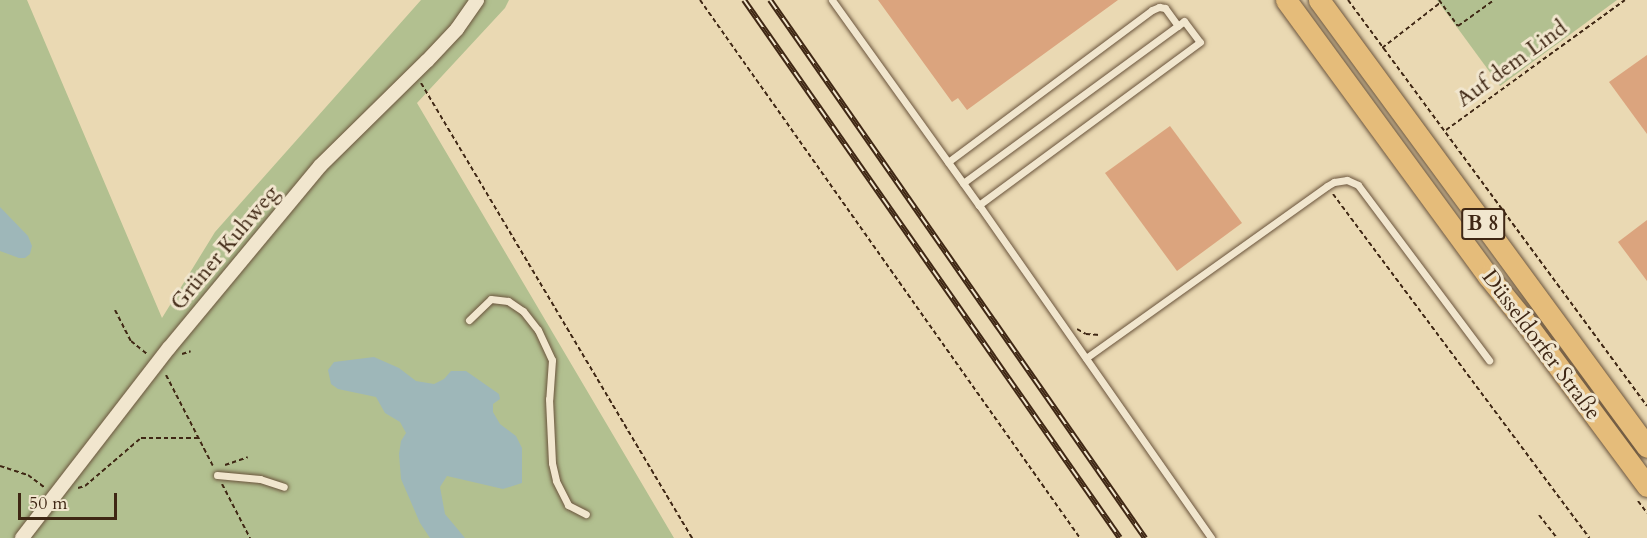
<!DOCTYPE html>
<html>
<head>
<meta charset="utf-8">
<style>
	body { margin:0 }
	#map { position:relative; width:1647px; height:538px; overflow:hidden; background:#ead9b3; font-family:Cardo,serif }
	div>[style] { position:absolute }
	.green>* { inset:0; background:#b2c090 }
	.water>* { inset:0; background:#9eb7b9 }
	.building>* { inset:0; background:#dba47e }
	.path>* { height:2px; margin-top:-1px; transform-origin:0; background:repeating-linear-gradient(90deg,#3f2714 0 4.5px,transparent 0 7.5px) }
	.roads { filter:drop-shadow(0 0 2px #6a543c) drop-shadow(0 0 2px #6a543c) }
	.lane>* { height:7px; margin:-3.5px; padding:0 3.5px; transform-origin:3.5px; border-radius:3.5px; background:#f1e6ce }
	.street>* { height:14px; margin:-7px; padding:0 7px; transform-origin:7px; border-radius:7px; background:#f1e6ce }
	.primary>* { height:21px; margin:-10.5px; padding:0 10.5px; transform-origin:10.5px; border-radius:10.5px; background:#e5bc7a }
	.rail>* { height:6px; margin-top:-3px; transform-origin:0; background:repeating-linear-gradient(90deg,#f1e6ce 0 11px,#3f2714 0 22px); box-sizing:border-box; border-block:2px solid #3f2714 }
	span { translate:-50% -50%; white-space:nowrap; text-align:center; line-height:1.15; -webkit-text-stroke:6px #f1e6ce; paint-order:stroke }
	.shield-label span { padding:2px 4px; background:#f1e6ce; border:2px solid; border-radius:4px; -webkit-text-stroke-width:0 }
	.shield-label { font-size:21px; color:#3f2714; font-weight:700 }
	.street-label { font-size:22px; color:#3f2714 }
	.scale { position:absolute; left:18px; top:493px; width:99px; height:27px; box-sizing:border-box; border:3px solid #3f2714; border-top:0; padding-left:8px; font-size:18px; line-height:21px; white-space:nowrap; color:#3f2714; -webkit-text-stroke:4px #f1e6ce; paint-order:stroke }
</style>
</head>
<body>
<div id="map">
	<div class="green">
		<i style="clip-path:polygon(0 0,27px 0,162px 318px,215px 232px,421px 0,509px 0,505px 8px,417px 103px,674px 538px,0 538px)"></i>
		<i style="clip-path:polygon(1437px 0,1617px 0,1500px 86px)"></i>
	</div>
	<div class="water">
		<i style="clip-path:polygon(0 207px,28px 236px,32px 246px,30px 254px,25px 258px,19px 258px,0 251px)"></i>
		<i style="clip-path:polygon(374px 357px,399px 368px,416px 381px,434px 384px,444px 379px,451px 371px,466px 371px,499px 394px,500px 399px,493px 404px,493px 412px,500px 424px,516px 436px,522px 448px,522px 483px,503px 489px,447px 476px,440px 487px,445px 514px,465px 538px,430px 538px,420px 523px,401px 479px,399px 454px,401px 441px,406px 433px,400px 422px,385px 413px,376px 397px,338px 389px,331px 384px,328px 370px,334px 362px)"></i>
	</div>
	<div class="building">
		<i style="clip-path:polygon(878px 0,1118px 0,967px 110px,958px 98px,952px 102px)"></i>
		<i style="clip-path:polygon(1647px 55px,1647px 134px,1609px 82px)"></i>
		<i style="clip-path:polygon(1170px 126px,1242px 223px,1177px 271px,1105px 173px)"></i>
		<i style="clip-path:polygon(1647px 220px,1647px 281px,1618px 242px)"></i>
	</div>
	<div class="path">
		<i style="left:700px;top:0;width:659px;rotate:54.77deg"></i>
		<i style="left:1348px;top:0;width:504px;rotate:53.63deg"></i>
		<i style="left:1439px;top:0;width:32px;rotate:54deg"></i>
		<i style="left:1458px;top:26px;width:44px;rotate:-35.8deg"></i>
		<i style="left:1382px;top:48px;width:75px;rotate:-37.9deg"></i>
		<i style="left:421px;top:83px;width:530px;rotate:59.22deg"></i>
		<i style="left:1446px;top:130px;width:221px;rotate:-36deg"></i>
		<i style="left:1333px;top:194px;width:429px;rotate:53.3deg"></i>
		<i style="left:115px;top:310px;width:35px;rotate:63deg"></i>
		<i style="left:131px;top:341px;width:21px;rotate:39deg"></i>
		<i style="left:1077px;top:329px;width:10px;rotate:29deg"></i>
		<i style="left:1086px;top:334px;width:14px;rotate:4deg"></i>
		<i style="left:182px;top:354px;width:9px;rotate:-18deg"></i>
		<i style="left:166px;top:375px;width:102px;rotate:62.7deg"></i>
		<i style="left:225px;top:465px;width:24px;rotate:-19deg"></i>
		<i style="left:0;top:466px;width:29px;rotate:18deg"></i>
		<i style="left:28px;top:475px;width:21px;rotate:37deg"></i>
		<i style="left:222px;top:484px;width:61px;rotate:62.6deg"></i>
		<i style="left:78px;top:488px;width:7px;rotate:-16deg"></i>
		<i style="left:85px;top:486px;width:74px;rotate:-40.6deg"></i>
		<i style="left:141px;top:438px;width:57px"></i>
		<i style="left:1638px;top:501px;width:15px;rotate:53deg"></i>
		<i style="left:1539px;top:515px;width:29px;rotate:52deg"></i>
	</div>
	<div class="roads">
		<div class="lane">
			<i style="left:832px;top:0;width:252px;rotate:54.4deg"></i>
			<i style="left:979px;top:205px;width:406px;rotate:55.1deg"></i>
			<i style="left:948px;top:162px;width:254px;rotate:-36.7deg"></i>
			<i style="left:1152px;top:10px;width:8px;rotate:-23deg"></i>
			<i style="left:1159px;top:7px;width:6px;rotate:9deg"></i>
			<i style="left:1165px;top:8px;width:22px;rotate:54deg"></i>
			<i style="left:963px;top:183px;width:274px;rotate:-36.2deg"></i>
			<i style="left:1184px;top:21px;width:26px;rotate:53deg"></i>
			<i style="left:1200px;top:42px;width:275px;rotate:143.6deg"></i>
			<i style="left:469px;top:320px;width:30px;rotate:-44deg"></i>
			<i style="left:491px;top:299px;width:17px;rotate:7deg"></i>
			<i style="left:508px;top:301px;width:18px;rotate:34deg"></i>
			<i style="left:523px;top:311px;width:24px;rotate:52deg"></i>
			<i style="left:538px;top:330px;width:33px;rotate:65deg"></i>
			<i style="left:552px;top:360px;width:39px;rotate:94deg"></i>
			<i style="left:549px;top:399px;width:64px;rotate:87.3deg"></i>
			<i style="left:552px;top:463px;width:18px;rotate:77deg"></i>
			<i style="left:556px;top:481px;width:27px;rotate:63deg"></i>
			<i style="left:568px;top:505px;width:20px;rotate:27deg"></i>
			<i style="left:1086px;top:358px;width:296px;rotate:-35.5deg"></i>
			<i style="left:1327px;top:186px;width:8px;rotate:-30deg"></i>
			<i style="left:1334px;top:182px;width:13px;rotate:-9deg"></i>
			<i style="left:1347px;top:180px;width:12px;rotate:24deg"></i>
			<i style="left:1358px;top:185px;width:219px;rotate:53.2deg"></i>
			<i style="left:217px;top:475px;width:43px;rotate:5.3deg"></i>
			<i style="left:260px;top:479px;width:25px;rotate:18deg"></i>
		</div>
		<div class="street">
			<i style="left:22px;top:538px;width:240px;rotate:-52.3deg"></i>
			<i style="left:169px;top:348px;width:236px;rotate:-50.3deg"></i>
			<i style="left:320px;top:166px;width:150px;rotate:-44.5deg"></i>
			<i style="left:427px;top:61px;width:44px;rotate:-46.8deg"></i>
			<i style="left:457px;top:29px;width:35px;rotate:-55deg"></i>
		</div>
		<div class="primary">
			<i style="left:1286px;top:0;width:342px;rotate:53.8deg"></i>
			<i style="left:1488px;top:276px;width:55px;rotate:50.9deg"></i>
			<i style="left:1523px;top:319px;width:208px;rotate:53.4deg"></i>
			<i style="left:1319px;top:0;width:554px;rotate:53.73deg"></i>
		</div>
	</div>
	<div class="rail">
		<i style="left:744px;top:0;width:656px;rotate:55.05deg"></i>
		<i style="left:770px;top:0;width:656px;rotate:55.12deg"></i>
	</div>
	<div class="shield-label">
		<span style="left:1483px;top:224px">B 8</span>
	</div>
	<div class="street-label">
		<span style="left:1512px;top:64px;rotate:-36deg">Auf dem Lind</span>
		<span style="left:225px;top:248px;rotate:-50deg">Grüner Kuhweg</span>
		<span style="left:1541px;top:345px;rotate:53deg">Düsseldorfer Straße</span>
	</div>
	<div class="scale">50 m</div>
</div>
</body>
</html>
